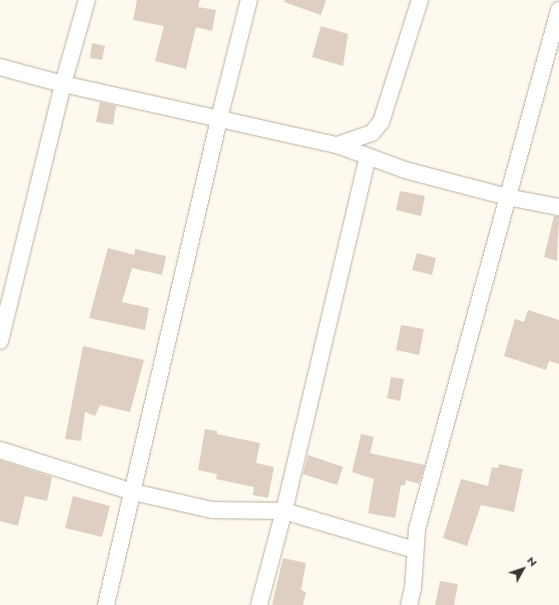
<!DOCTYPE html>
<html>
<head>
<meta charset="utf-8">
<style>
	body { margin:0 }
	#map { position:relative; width:559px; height:605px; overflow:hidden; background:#fef9ee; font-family:Jost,sans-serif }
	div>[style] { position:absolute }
	.building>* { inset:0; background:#dfcec2 }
	.roads { filter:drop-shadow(0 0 1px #b7b09f) drop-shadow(0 0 1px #b7b09f) }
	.minor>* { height:16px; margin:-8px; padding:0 8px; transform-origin:8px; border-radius:8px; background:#fff }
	span { translate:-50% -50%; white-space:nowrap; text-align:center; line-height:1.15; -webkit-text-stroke:4px #fff; paint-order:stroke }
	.north { position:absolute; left:503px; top:549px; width:40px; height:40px; -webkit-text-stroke:3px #fff; paint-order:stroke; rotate:50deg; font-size:11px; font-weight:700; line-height:16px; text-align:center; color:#3a3730 }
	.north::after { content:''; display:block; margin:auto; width:14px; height:18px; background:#3a3730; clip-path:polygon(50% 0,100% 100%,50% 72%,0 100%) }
</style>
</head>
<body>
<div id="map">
	<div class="building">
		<i style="clip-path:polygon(137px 0,200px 0,198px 7px,216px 10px,212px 31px,196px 27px,186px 69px,155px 61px,164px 26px,133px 20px)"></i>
		<i style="clip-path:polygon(285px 0,326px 0,321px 15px,284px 2px)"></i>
		<i style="clip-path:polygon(321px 26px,348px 34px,343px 66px,312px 57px)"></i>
		<i style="clip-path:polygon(92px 43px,105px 46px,102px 60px,90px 58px)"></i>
		<i style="clip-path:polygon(100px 102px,116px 106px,113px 125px,96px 122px)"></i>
		<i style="clip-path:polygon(400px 191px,425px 196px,421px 216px,396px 210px)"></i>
		<i style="clip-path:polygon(554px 216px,559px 216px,557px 261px,544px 257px)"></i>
		<i style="clip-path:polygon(108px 248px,134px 255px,135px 249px,166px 256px,162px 275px,132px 268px,122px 302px,149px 308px,145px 330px,89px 318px)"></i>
		<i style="clip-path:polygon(417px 253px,436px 258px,432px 275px,412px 270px)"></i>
		<i style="clip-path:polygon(528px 310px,559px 320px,559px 364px,549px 361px,546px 370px,504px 356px,515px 319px,524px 322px)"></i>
		<i style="clip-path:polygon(401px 325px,424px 329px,419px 355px,396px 350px)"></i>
		<i style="clip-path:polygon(83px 346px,144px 360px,130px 412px,100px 405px,95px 416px,85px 412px,81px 441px,65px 439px)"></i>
		<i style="clip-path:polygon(391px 377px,404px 379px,400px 401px,387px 398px)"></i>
		<i style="clip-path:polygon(205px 429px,217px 431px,217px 434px,260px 443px,256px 463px,274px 467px,268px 498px,253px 495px,254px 487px,216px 479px,217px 474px,198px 470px)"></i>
		<i style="clip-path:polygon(361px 434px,374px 437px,370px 453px,425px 465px,419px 484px,406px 480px,405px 485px,401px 485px,395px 518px,368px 513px,374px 479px,352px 472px)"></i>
		<i style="clip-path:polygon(308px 455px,343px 467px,337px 485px,303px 474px)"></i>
		<i style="clip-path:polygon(0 460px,52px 477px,47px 501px,25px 496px,18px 526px,0 521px)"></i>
		<i style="clip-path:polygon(499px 464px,523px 469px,514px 512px,481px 505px,467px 546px,443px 538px,461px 479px,488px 486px,492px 467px,498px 468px)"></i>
		<i style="clip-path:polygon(73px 496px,110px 506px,102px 537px,65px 528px)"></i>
		<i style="clip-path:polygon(283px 558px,306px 563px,301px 590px,306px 592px,303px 605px,272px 605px)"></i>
		<i style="clip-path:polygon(440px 581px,458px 584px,454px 605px,435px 605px)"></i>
	</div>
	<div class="roads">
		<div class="minor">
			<i style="left:0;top:67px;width:65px;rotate:15.1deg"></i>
			<i style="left:63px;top:84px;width:281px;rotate:12.6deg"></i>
			<i style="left:337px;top:145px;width:72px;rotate:20.2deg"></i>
			<i style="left:405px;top:170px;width:106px;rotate:14.8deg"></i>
			<i style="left:507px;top:197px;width:53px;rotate:10.9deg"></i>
			<i style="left:337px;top:145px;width:37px;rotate:-19deg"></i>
			<i style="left:372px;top:133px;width:14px;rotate:-51deg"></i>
			<i style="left:381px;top:122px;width:128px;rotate:-72.3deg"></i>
			<i style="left:0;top:341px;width:265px;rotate:-76.2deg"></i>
			<i style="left:63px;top:84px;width:87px;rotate:-74.1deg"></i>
			<i style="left:0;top:450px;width:139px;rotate:17.5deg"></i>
			<i style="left:133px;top:492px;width:81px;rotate:12.8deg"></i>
			<i style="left:212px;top:510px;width:72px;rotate:0.8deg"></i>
			<i style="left:284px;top:511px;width:137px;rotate:16.6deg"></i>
			<i style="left:106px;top:605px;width:499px;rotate:-76.9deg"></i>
			<i style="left:219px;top:119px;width:123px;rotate:-75.9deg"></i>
			<i style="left:259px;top:605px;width:97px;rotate:-75.1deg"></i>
			<i style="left:284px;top:511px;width:364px;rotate:-76.7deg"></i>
			<i style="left:409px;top:605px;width:17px;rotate:-77deg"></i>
			<i style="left:413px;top:588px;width:59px;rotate:-86.1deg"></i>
			<i style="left:417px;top:529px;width:538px;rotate:-74.7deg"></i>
		</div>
	</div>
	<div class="north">N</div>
</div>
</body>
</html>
